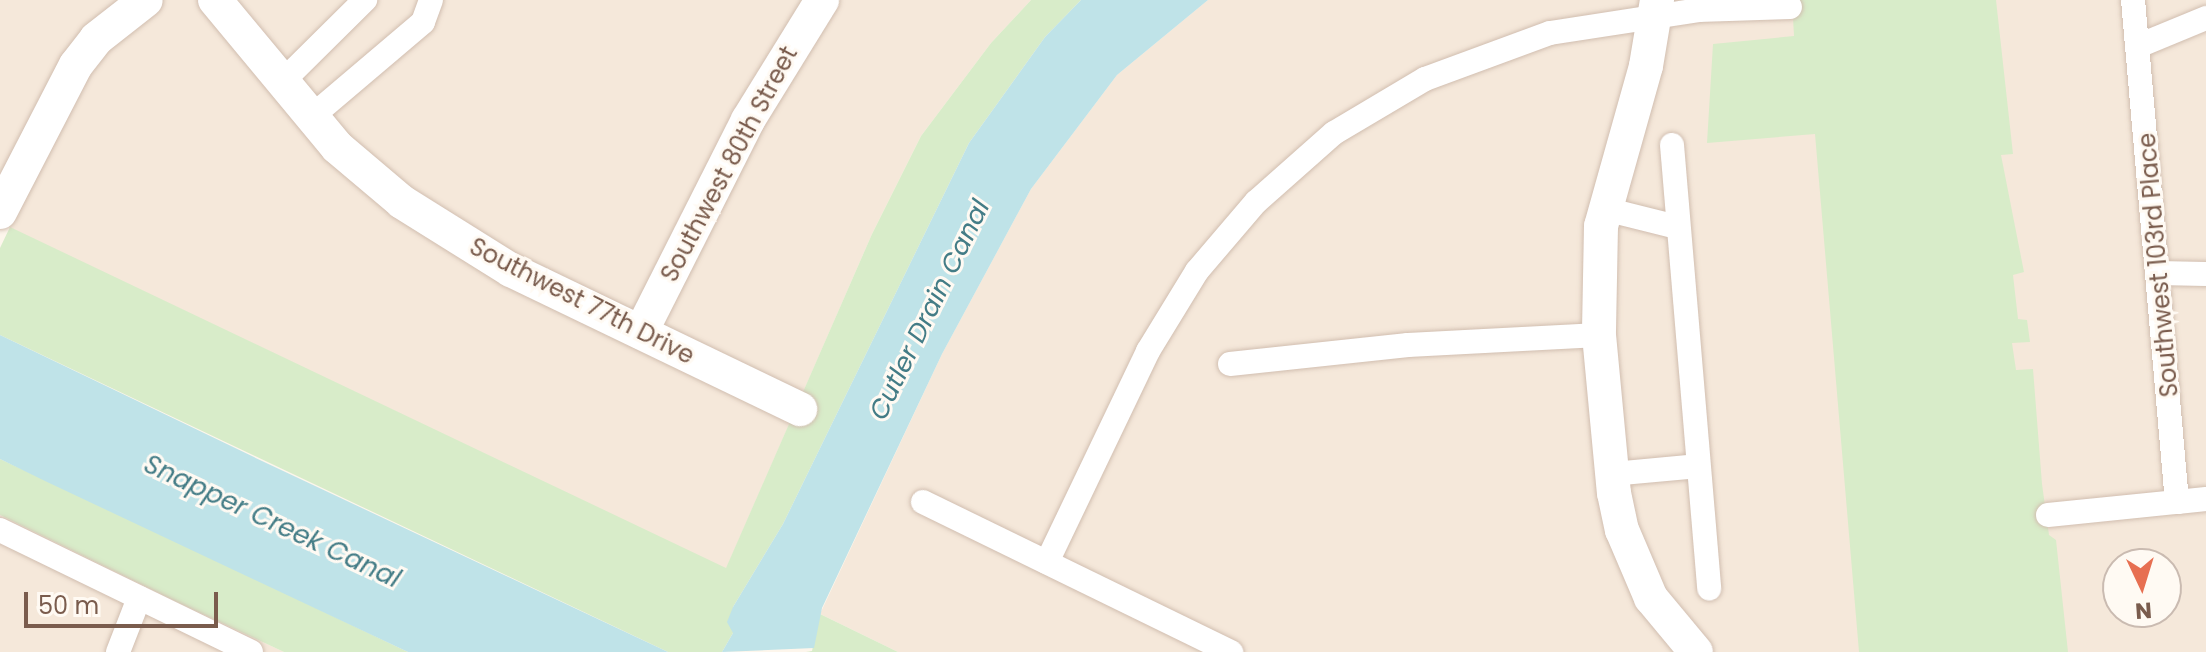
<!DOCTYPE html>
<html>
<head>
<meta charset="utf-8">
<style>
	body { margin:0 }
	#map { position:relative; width:2206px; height:652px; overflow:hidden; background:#fdf6ec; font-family:Poppins,sans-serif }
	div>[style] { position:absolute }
	.residential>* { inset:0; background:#f5e8da }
	.green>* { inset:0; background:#d8ecc9 }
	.water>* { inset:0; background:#bfe3e8 }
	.roads { filter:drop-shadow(0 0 2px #d1beb0) drop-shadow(0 0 2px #d1beb0) }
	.street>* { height:24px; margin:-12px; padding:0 12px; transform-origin:12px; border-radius:12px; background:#fff }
	.secondary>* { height:34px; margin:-17px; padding:0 17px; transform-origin:17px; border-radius:17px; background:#fff }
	span { translate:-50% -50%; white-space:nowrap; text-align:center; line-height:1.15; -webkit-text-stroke:6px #fffaf3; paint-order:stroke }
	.street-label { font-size:24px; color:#7a5c4d }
	.water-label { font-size:26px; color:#437c86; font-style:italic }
	.north { position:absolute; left:2102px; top:548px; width:80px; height:80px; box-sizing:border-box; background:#fffaf3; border:2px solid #cabbb1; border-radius:50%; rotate:176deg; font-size:22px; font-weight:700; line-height:32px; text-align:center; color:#7a5c4d }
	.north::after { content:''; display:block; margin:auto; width:28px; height:36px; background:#e76f51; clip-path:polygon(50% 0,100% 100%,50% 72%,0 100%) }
	.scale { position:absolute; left:24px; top:592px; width:194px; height:36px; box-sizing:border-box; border:4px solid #7a5c4d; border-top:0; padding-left:10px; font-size:24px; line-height:28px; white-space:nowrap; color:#7a5c4d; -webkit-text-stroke:6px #fffaf3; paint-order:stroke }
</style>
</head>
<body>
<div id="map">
	<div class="residential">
		<i style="clip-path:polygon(0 0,1031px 0,991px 43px,921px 136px,872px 234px,726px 569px,0 223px)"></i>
		<i style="clip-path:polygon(evenodd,1208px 0,2206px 0,2206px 652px,898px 652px,820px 614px,942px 354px,1031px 189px,1117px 75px,1208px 0,2118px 564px,2166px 564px,2166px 612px,2118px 612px,2118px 564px)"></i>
		<i style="clip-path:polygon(0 515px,179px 603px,284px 652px,0 652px)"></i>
	</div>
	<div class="green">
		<i style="clip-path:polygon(1031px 0,1081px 0,1045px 37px,969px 143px,783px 524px,733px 607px,733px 633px,722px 652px,668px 652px,0 335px,0 248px,10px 227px,726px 568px,872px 234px,921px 136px,991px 43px)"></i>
		<i style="clip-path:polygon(1792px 0,1996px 0,2013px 154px,2001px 155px,2024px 272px,2013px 275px,2018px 319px,2027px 320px,2030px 342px,2012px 343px,2016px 370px,2033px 369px,2042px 484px,2049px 535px,2056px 540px,2068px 652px,1859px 652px,1815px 134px,1707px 143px,1713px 44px,1794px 36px)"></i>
		<i style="clip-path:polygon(0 459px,170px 538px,408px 652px,284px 652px,179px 603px,0 515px)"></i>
		<i style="clip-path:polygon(820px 614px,898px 652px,806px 652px,812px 651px)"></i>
	</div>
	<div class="water">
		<i style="clip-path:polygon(1081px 0,1208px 0,1117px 75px,1031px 189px,942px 354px,822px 608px,814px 648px,722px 652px,733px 633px,727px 622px,733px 607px,783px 524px,969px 143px,1045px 37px)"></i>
		<i style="clip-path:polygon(0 335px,262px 461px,668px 652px,408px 652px,45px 481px,0 459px)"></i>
	</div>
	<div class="roads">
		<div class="street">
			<i style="left:2133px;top:0;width:504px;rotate:84.99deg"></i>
			<i style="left:2177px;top:502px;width:29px;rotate:-6deg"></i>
			<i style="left:2138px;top:46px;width:74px;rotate:-22.4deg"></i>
			<i style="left:280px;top:84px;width:120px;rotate:-44.7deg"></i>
			<i style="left:310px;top:118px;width:148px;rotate:-40.3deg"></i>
			<i style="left:423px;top:22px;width:23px;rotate:-70deg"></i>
			<i style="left:1672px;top:145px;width:445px;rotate:85.2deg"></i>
			<i style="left:1605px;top:209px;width:74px;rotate:14deg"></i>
			<i style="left:2158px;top:273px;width:48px;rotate:1.2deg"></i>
			<i style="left:1230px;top:364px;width:179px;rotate:-6.1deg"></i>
			<i style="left:1408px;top:345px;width:191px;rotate:-3deg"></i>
			<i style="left:1612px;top:474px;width:86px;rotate:-5.3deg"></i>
			<i style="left:923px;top:502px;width:343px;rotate:26deg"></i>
			<i style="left:2048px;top:515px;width:130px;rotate:-5.8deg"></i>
			<i style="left:0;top:530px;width:279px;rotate:25.9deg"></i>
			<i style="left:1047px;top:562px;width:234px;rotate:-64.4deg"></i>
			<i style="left:1148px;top:351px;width:94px;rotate:-58.5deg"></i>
			<i style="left:1197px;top:271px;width:91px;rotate:-49.5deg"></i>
			<i style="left:1256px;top:202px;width:104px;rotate:-41.5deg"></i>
			<i style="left:1334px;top:133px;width:106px;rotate:-30.7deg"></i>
			<i style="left:1425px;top:79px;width:133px;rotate:-20.2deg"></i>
			<i style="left:1550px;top:33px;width:150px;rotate:-8.8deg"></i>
			<i style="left:1698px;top:10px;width:92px;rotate:-1.9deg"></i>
			<i style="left:118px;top:652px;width:58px;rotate:-68.7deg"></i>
		</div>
		<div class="secondary">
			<i style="left:215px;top:0;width:191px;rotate:50.3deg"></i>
			<i style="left:337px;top:147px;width:85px;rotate:40.2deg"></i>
			<i style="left:402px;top:202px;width:128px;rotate:32deg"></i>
			<i style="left:511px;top:270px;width:321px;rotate:25.7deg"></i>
			<i style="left:1657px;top:0;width:67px;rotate:99.5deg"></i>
			<i style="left:1646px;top:66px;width:166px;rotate:105.7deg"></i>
			<i style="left:1601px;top:226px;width:109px;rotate:91.1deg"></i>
			<i style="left:1599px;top:335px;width:159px;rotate:84.6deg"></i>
			<i style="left:1614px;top:493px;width:38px;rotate:78deg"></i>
			<i style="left:1622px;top:530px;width:74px;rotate:66.9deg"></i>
			<i style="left:1651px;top:598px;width:70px;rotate:50.2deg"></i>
			<i style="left:0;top:212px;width:165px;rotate:-62.7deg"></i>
			<i style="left:76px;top:65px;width:33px;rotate:-52deg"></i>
			<i style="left:96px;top:39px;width:63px;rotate:-38deg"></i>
			<i style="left:641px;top:332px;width:237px;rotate:-63.2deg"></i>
			<i style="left:748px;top:120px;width:141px;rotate:-58.3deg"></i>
		</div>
	</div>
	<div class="street-label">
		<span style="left:729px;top:164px;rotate:-62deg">Southwest 80th Street</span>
		<span style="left:2158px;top:265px;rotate:-95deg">Southwest 103rd Place</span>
		<span style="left:582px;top:301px;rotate:27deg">Southwest 77th Drive</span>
	</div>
	<div class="water-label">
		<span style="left:930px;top:310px;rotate:-64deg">Cutler Drain Canal</span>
		<span style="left:272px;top:522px;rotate:25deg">Snapper Creek Canal</span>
	</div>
	<div class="north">N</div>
	<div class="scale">50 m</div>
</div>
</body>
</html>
